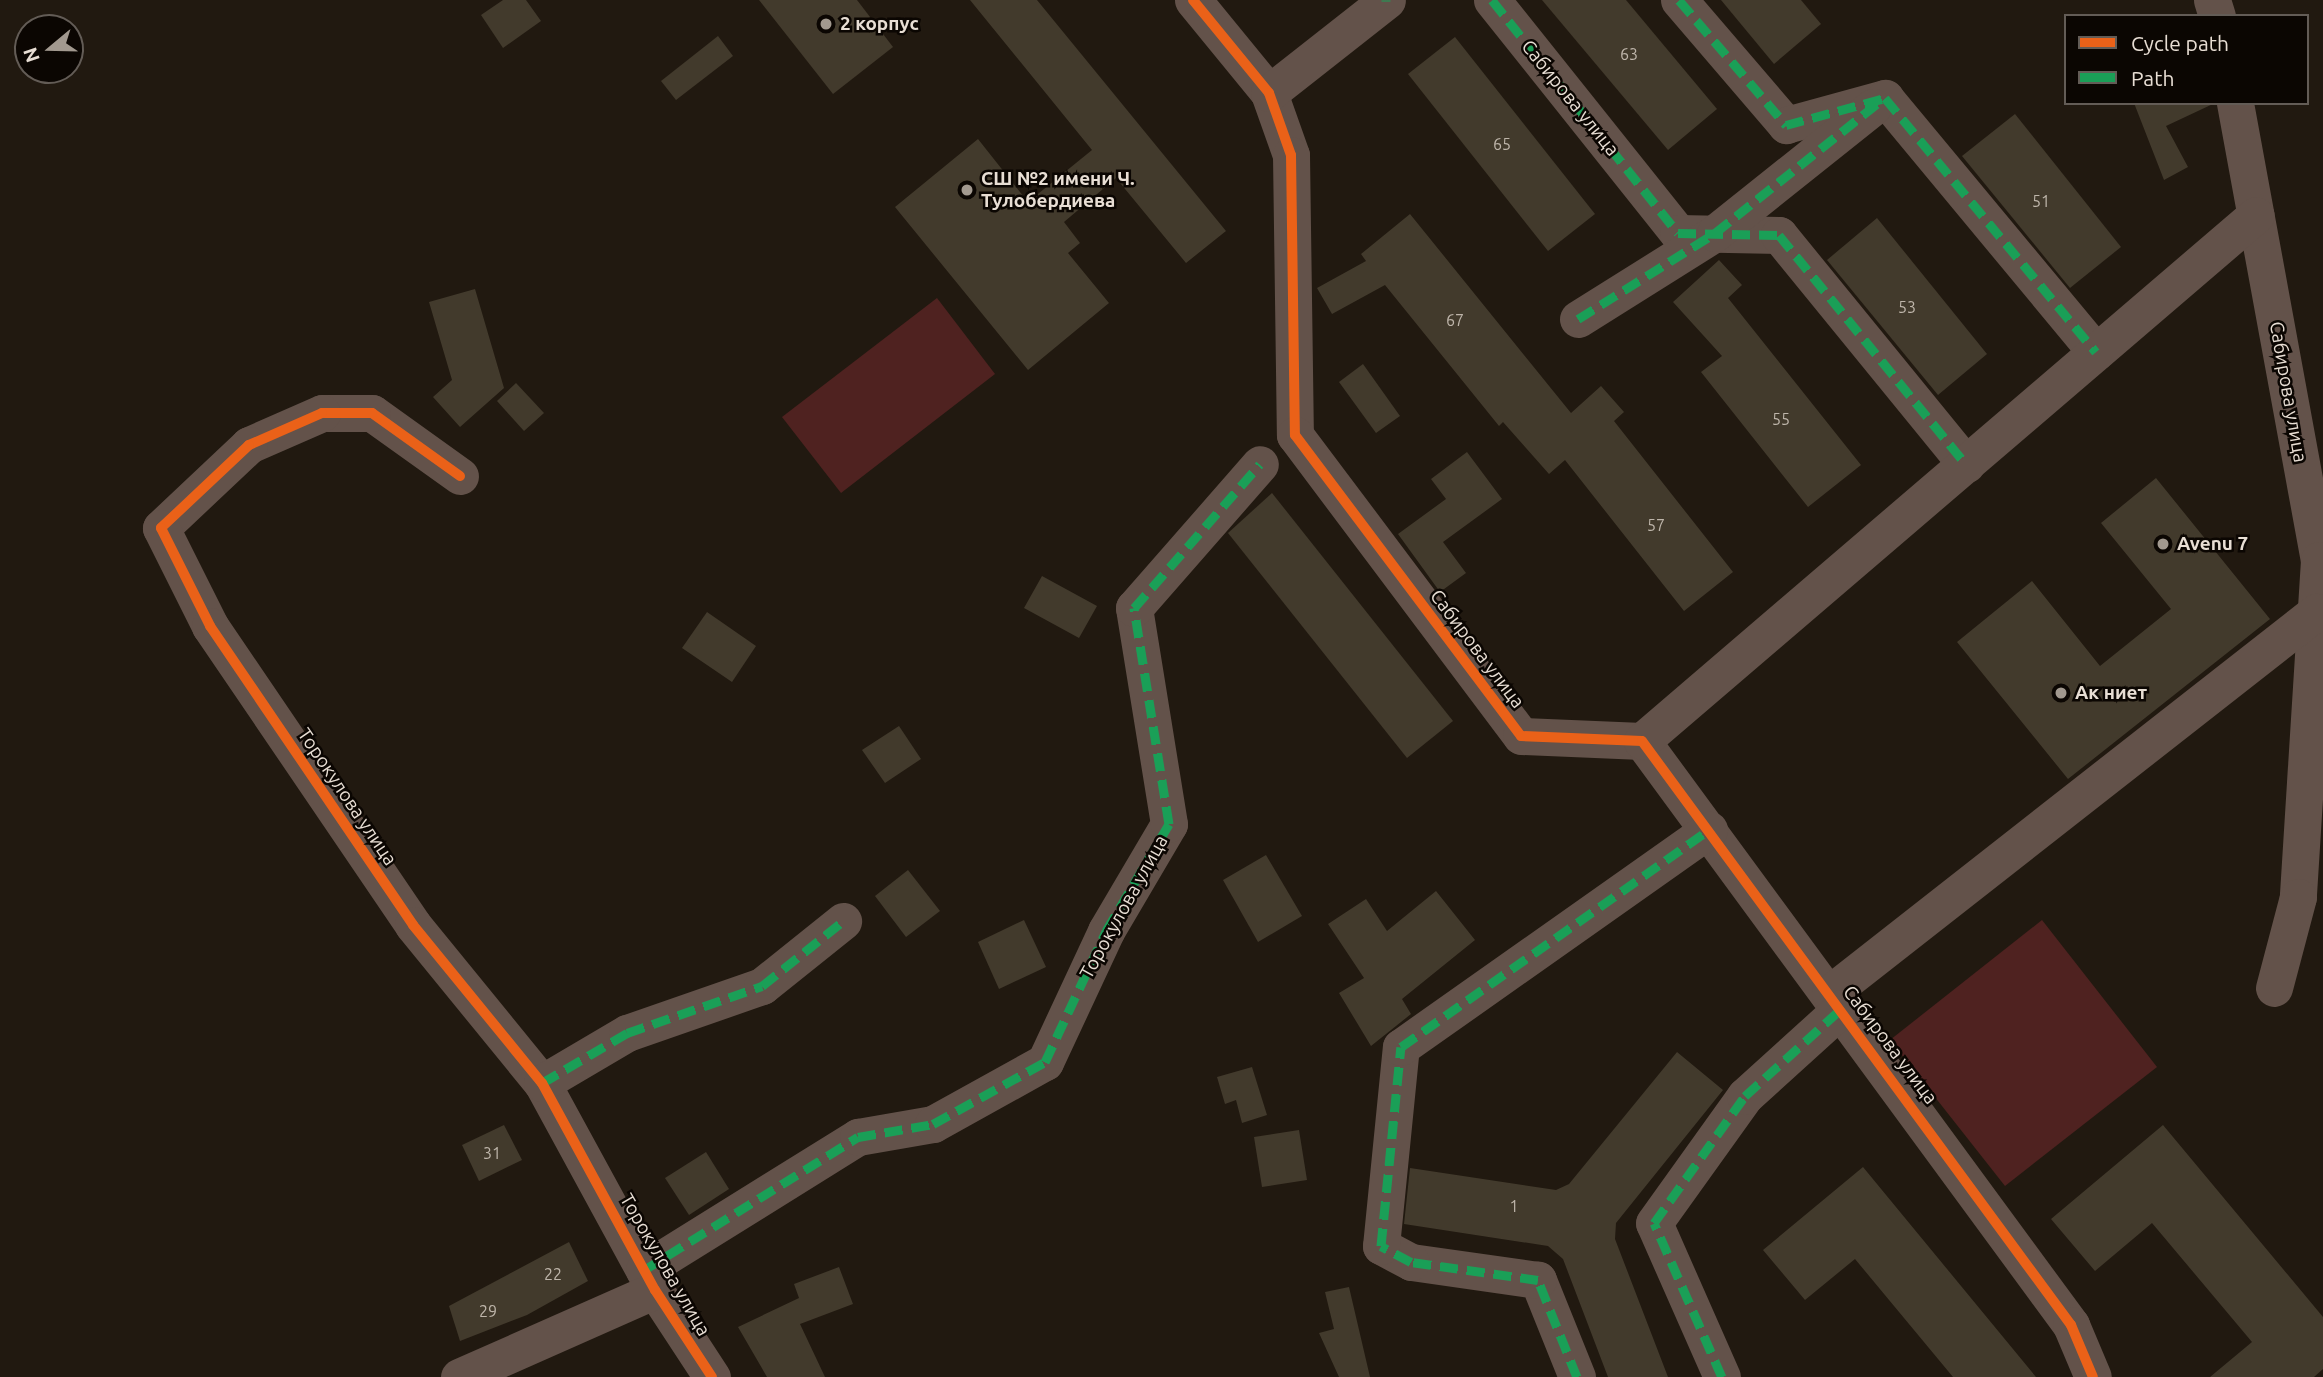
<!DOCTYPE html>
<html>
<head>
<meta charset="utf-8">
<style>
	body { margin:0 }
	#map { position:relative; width:2323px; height:1377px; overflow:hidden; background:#211910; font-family:Ubuntu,sans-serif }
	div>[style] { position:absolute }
	.green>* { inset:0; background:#4f2220 }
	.building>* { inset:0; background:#423a2c }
	.minor>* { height:37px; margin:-18.5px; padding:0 18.5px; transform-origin:18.5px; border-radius:18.5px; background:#63524a }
	.quiet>* { height:9px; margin-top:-4.5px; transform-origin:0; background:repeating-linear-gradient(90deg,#1a9f57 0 18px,transparent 0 27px) }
	.cycleway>* { height:10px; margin:-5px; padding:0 5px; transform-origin:5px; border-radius:5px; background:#ea6118 }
	.dots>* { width:19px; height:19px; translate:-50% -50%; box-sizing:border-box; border:4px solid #0b0602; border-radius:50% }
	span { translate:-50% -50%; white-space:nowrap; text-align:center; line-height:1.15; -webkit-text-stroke:5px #0b0602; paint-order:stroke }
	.number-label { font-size:16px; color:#beb5aa }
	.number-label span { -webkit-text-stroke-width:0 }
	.poi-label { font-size:19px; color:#e8ded4; font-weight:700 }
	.left { translate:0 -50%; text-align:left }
	.street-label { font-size:19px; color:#e8ded4 }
	.legend { position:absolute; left:2064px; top:14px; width:245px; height:91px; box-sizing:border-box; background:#0b0602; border:2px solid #635c56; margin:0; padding:9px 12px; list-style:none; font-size:21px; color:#e8ded4 }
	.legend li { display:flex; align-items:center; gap:14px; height:35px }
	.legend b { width:35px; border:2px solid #635c56 }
	.north { position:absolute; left:14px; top:14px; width:70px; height:70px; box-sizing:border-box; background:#0b0602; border:2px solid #635c56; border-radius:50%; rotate:251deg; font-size:19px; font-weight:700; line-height:28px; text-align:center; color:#e8ded4 }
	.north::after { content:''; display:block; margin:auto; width:24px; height:32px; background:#a2998f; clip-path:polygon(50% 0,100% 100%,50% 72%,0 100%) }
</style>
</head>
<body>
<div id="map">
	<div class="green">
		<i style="clip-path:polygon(937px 298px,995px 374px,841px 493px,782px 417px)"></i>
		<i style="clip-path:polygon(2042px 920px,2157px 1067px,2005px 1186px,1890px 1040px)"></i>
	</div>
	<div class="building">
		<i style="clip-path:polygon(503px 0,526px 0,541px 21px,503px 48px,481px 15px)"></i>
		<i style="clip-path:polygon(759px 0,857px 0,893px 47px,833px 94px)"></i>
		<i style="clip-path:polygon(970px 0,1037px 0,1226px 231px,1186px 263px,1116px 178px,1064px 222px,1080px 243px,1068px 253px,1109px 303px,1028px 370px,895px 207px,978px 139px,1028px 202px,1092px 150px)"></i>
		<i style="clip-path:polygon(1542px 0,1626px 0,1717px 109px,1668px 150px)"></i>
		<i style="clip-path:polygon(1721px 0,1801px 0,1821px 24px,1774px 64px)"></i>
		<i style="clip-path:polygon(718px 36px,733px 56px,676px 100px,661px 81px)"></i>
		<i style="clip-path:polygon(1455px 37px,1595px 214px,1548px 251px,1408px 74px)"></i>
		<i style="clip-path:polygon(2134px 103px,2215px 103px,2166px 126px,2188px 167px,2164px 180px)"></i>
		<i style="clip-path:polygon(2015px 114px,2121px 247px,2070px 288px,1962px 156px)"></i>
		<i style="clip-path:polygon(1410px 214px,1571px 413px,1601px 386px,1624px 412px,1614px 421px,1733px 572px,1684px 611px,1565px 460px,1549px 474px,1503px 422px,1499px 426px,1385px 285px,1332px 314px,1317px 288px,1366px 261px,1361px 254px)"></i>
		<i style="clip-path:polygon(1877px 218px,1987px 354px,1938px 395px,1827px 260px)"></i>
		<i style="clip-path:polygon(1719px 260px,1742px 285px,1728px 298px,1861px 465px,1808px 507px,1701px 372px,1722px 356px,1673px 302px)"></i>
		<i style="clip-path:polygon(475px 289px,504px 388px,460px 427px,433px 397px,452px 380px,429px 302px)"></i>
		<i style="clip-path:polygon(1363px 364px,1400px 416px,1376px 433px,1339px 382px)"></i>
		<i style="clip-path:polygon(516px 383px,544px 413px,524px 431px,497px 401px)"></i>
		<i style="clip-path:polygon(1467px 452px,1502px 499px,1443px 542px,1466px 573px,1440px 592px,1398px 534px,1446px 499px,1431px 479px)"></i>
		<i style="clip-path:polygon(2156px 478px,2270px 619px,2068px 779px,1957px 642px,2032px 581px,2100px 666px,2171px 609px,2101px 523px)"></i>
		<i style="clip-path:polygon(1272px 493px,1453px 721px,1407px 758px,1228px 533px)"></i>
		<i style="clip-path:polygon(1042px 576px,1097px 606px,1079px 638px,1024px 608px)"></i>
		<i style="clip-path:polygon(707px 612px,756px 646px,732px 682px,682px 648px)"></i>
		<i style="clip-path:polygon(899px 726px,921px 759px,885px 783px,862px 750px)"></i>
		<i style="clip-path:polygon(1266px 855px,1302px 916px,1258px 942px,1223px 880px)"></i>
		<i style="clip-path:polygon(908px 870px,940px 911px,906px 937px,875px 896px)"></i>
		<i style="clip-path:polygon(1436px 891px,1475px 940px,1402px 999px,1411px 1014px,1371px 1046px,1339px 993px,1364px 978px,1328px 924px,1366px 899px,1387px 931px)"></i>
		<i style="clip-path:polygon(1024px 920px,1046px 967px,999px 989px,978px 942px)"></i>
		<i style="clip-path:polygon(1677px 1052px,1723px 1090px,1616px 1223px,1615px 1239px,1668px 1377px,1608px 1377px,1563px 1259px,1548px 1246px,1404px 1224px,1410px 1168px,1556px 1190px,1569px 1184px)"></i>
		<i style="clip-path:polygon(1252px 1067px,1267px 1115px,1242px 1123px,1236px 1100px,1225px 1104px,1217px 1077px)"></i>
		<i style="clip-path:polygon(504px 1125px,522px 1160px,479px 1181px,462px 1145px)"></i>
		<i style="clip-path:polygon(2163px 1125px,2323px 1317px,2323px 1369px,2314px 1377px,2210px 1377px,2252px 1342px,2152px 1223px,2095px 1271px,2051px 1219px)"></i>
		<i style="clip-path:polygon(1299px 1130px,1307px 1180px,1262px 1187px,1254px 1137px)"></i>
		<i style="clip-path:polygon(706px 1152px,729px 1189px,689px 1215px,665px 1178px)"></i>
		<i style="clip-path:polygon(1863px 1167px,2036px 1377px,1953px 1377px,1855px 1259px,1805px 1300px,1763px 1250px)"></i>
		<i style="clip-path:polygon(569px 1242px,588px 1281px,527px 1315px,460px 1341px,449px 1306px)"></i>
		<i style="clip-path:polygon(839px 1267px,853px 1304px,800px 1324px,825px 1377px,767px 1377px,738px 1327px,799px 1298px,794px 1284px)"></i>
		<i style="clip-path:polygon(1349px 1287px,1370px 1377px,1339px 1377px,1319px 1333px,1334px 1329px,1325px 1292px)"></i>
	</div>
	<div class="minor">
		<i style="left:1193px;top:0;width:120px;rotate:50.7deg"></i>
		<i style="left:1269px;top:93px;width:66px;rotate:70.5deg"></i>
		<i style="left:1291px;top:155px;width:280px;rotate:89.2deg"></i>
		<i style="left:1295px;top:435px;width:376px;rotate:53.1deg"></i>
		<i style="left:1521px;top:736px;width:121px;rotate:2.4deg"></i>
		<i style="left:1642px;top:741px;width:725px;rotate:53.7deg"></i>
		<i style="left:2071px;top:1325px;width:56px;rotate:67.1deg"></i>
		<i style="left:1492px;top:0;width:298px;rotate:51.4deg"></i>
		<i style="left:1678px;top:233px;width:101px;rotate:1.1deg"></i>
		<i style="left:1779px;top:235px;width:296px;rotate:50.8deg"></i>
		<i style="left:1679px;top:0;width:165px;rotate:49.4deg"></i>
		<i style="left:1786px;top:125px;width:103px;rotate:-15.3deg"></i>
		<i style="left:1885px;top:98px;width:330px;rotate:50.3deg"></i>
		<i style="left:2212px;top:0;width:17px;rotate:73deg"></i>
		<i style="left:1269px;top:93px;width:150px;rotate:-38.2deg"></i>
		<i style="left:2235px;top:103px;width:465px;rotate:79.6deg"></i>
		<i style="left:2319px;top:560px;width:338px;rotate:93.6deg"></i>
		<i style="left:2298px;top:897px;width:94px;rotate:104.8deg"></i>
		<i style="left:1578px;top:319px;width:162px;rotate:-32.1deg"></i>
		<i style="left:1715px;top:233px;width:202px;rotate:-38.6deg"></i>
		<i style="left:460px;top:476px;width:108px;rotate:-144.4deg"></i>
		<i style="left:372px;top:413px;width:50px;rotate:180deg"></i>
		<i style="left:322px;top:413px;width:80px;rotate:156.3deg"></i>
		<i style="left:249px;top:445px;width:121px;rotate:136.7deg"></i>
		<i style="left:161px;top:528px;width:110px;rotate:63.4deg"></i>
		<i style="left:210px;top:626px;width:361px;rotate:55.8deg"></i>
		<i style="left:413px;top:925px;width:204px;rotate:50.8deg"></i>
		<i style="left:542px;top:1083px;width:236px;rotate:61.4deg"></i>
		<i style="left:655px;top:1290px;width:104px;rotate:56.8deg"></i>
		<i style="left:1642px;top:741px;width:808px;rotate:-40.59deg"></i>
		<i style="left:1830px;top:993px;width:618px;rotate:-38.09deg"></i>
		<i style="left:542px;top:1083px;width:99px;rotate:-30.5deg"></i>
		<i style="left:627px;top:1033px;width:143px;rotate:-19.2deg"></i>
		<i style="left:762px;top:986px;width:104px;rotate:-38.7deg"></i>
		<i style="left:644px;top:1270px;width:252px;rotate:-31.9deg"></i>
		<i style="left:858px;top:1137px;width:76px;rotate:-9.8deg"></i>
		<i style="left:933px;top:1124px;width:128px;rotate:-29deg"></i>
		<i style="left:1045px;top:1062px;width:145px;rotate:-65deg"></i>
		<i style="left:1106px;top:931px;width:124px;rotate:-59.5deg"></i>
		<i style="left:1169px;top:824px;width:219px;rotate:-99.2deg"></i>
		<i style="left:1134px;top:608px;width:191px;rotate:-48.8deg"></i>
		<i style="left:459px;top:1377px;width:214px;rotate:-23.9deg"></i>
		<i style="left:1577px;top:1377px;width:105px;rotate:-111.9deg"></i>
		<i style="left:1538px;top:1280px;width:128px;rotate:-171.9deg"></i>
		<i style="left:1411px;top:1262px;width:34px;rotate:-152deg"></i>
		<i style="left:1381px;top:1246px;width:200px;rotate:-84.3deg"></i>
		<i style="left:1401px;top:1047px;width:377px;rotate:-35.2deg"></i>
		<i style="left:1722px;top:1377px;width:168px;rotate:-113.8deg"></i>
		<i style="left:1654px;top:1223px;width:156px;rotate:-54.4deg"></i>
		<i style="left:1745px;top:1096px;width:131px;rotate:-42.2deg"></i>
	</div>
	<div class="quiet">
		<i style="left:1386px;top:0;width:1px;rotate:90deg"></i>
		<i style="left:1492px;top:0;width:298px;rotate:51.4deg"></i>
		<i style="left:1678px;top:233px;width:101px;rotate:1.1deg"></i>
		<i style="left:1779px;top:235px;width:296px;rotate:50.8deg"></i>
		<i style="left:1679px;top:0;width:165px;rotate:49.4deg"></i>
		<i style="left:1786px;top:125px;width:103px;rotate:-15.3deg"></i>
		<i style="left:1885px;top:98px;width:330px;rotate:50.3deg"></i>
		<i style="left:1578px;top:319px;width:162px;rotate:-32.1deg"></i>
		<i style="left:1715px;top:233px;width:210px;rotate:-38.6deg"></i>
		<i style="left:539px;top:1079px;width:5px;rotate:53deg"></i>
		<i style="left:542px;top:1083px;width:99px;rotate:-30.5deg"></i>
		<i style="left:627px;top:1033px;width:143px;rotate:-19.2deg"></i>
		<i style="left:762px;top:986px;width:104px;rotate:-38.7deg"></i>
		<i style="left:644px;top:1270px;width:252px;rotate:-31.9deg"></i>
		<i style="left:858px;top:1137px;width:76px;rotate:-9.8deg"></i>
		<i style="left:933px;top:1124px;width:128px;rotate:-29deg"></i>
		<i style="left:1045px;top:1062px;width:145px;rotate:-65deg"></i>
		<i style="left:1106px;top:931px;width:124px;rotate:-59.5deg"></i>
		<i style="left:1169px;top:824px;width:219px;rotate:-99.2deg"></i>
		<i style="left:1134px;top:608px;width:191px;rotate:-48.8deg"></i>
		<i style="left:1577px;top:1377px;width:105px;rotate:-111.9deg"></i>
		<i style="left:1538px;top:1280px;width:128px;rotate:-171.9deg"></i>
		<i style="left:1411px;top:1262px;width:34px;rotate:-152deg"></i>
		<i style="left:1381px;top:1246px;width:200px;rotate:-84.3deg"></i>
		<i style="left:1401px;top:1047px;width:377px;rotate:-35.2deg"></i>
		<i style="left:1722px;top:1377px;width:168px;rotate:-113.8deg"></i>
		<i style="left:1654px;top:1223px;width:156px;rotate:-54.4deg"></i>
		<i style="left:1745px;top:1096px;width:131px;rotate:-42.2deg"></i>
	</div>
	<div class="cycleway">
		<i style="left:1193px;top:0;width:120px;rotate:50.7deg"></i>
		<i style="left:1269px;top:93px;width:66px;rotate:70.5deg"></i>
		<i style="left:1291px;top:155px;width:280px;rotate:89.2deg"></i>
		<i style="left:1295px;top:435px;width:376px;rotate:53.1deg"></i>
		<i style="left:1521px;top:736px;width:121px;rotate:2.4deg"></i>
		<i style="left:1642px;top:741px;width:725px;rotate:53.7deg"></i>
		<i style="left:2071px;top:1325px;width:56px;rotate:67.1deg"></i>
		<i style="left:460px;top:476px;width:108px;rotate:-144.4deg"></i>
		<i style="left:372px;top:413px;width:50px;rotate:180deg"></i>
		<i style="left:322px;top:413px;width:80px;rotate:156.3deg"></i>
		<i style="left:249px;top:445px;width:121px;rotate:136.7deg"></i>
		<i style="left:161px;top:528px;width:110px;rotate:63.4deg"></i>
		<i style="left:210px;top:626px;width:361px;rotate:55.8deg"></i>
		<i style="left:413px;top:925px;width:204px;rotate:50.8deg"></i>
		<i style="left:542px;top:1083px;width:236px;rotate:61.4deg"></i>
		<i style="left:655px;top:1290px;width:104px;rotate:56.8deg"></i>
	</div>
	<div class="dots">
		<i style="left:826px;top:24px;background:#a2998f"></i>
		<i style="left:967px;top:190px;background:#a2998f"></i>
		<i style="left:2163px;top:544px;background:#a2998f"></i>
		<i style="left:2061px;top:693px;background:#a2998f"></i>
	</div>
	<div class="number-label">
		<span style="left:1629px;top:54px">63</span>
		<span style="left:1502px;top:144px">65</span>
		<span style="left:2041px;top:201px">51</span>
		<span style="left:1907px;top:307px">53</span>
		<span style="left:1455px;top:320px">67</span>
		<span style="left:1781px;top:419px">55</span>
		<span style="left:1656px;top:525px">57</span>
		<span style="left:492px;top:1153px">31</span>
		<span style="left:1514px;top:1206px">1</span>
		<span style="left:553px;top:1274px">22</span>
		<span style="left:488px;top:1311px">29</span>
	</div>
	<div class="poi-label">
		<span class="left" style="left:840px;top:24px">2 корпус</span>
		<span class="left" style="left:981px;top:190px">СШ №2 имени Ч.<br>Тулобердиева</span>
		<span class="left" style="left:2177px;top:544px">Avenu 7</span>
		<span class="left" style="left:2075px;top:693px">Ак ниет</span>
	</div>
	<div class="street-label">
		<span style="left:1570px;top:98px;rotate:51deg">Сабирова улица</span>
		<span style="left:2288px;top:392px;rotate:80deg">Сабирова улица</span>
		<span style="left:1477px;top:649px;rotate:53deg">Сабирова улица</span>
		<span style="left:347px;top:797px;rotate:56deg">Торокулова улица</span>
		<span style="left:1124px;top:907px;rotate:-61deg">Торокулова улица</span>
		<span style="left:1890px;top:1045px;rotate:53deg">Сабирова улица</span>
		<span style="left:665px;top:1265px;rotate:60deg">Торокулова улица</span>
	</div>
	<ul class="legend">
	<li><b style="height:9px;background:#ea6118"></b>Cycle path</li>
	<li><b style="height:9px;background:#1a9f57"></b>Path</li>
	</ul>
	<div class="north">N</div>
</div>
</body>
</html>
